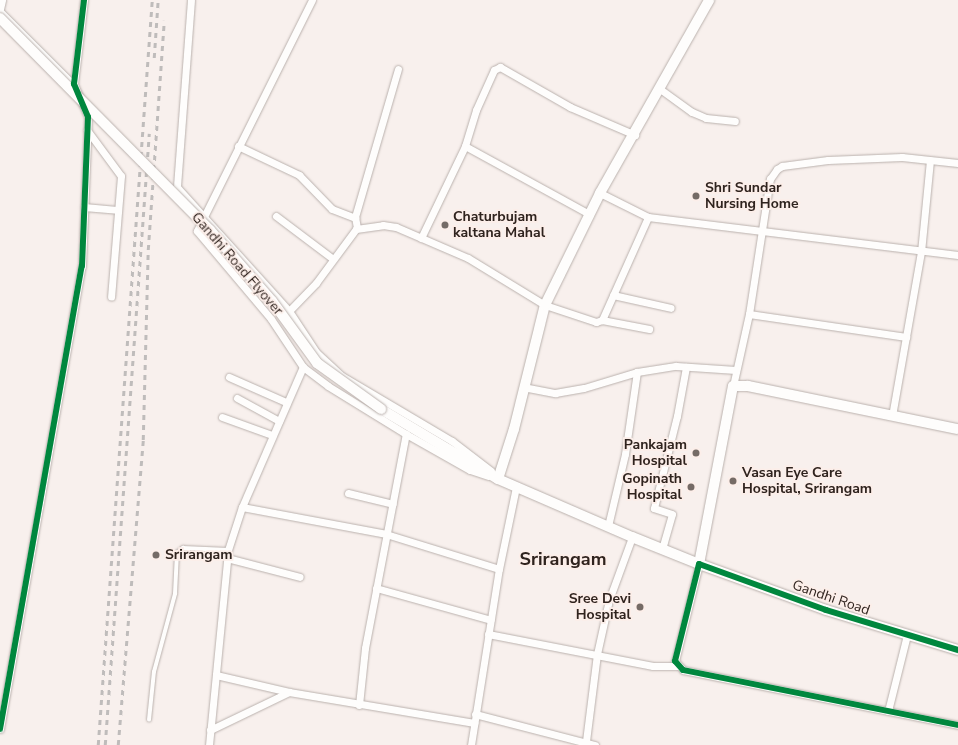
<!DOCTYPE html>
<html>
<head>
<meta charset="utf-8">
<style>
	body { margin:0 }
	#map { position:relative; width:958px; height:745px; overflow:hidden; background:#f8f0ed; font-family:"Nunito Sans",sans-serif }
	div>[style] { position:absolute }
	.roads { filter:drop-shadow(0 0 1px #bab1ad) drop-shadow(0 0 1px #bab1ad) }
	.lane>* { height:3.5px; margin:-1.75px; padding:0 1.75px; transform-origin:1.75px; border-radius:1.75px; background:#fefdfc }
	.street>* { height:7px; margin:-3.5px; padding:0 3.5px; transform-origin:3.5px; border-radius:3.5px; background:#fefdfc }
	.secondary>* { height:10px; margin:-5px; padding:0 5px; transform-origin:5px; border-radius:5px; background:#fefdfc }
	.rail>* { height:2.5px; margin-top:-1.25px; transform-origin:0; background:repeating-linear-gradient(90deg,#bfbcbb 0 5px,transparent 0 10px) }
	.bridges { filter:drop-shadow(0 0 1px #bab1ad) drop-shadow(0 0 1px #bab1ad) }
	.secondary-bridge>* { height:10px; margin:-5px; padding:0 5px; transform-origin:5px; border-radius:5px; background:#fefdfc }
	.cycleway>* { height:6px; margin:-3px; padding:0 3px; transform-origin:3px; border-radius:3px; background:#00873e }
	.dots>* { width:11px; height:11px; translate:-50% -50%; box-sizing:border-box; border:2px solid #fceee9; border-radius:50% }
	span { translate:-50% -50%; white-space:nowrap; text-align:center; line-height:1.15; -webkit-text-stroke:3.5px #fceee9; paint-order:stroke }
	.poi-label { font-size:14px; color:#2f231e; font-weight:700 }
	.left { translate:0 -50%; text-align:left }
	.right { translate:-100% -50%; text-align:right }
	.street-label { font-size:14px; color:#2f231e }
	.district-label { font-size:18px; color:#2f231e; font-weight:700 }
</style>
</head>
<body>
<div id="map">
	<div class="roads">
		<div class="lane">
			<i style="left:0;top:9px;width:105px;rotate:45deg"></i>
			<i style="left:149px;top:720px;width:48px;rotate:-84.1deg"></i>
			<i style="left:154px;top:672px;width:81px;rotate:-74.9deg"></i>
			<i style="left:175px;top:594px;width:41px;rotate:-87.2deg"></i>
			<i style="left:177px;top:553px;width:8px;rotate:-40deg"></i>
			<i style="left:183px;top:548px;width:45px;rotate:2.5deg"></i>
		</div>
		<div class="street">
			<i style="left:191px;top:0;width:188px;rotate:94.3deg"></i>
			<i style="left:177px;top:187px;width:167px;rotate:47.9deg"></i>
			<i style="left:289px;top:311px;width:49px;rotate:56.6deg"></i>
			<i style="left:316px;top:352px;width:35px;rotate:43deg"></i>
			<i style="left:342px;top:376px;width:128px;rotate:30.6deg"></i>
			<i style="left:452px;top:441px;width:49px;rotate:37.6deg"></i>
			<i style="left:312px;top:0;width:258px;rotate:116.5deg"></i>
			<i style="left:197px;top:231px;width:115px;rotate:49.9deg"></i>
			<i style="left:271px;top:319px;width:58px;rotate:56.3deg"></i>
			<i style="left:303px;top:367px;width:31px;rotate:37deg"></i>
			<i style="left:328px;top:386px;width:92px;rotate:31.6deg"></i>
			<i style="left:406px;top:434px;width:73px;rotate:29.4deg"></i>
			<i style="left:470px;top:470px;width:19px;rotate:18deg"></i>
			<i style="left:0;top:9px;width:9px;rotate:-77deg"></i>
			<i style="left:660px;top:89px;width:39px;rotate:36deg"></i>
			<i style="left:692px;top:112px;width:15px;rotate:23deg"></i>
			<i style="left:706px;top:118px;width:29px;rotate:6deg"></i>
			<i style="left:87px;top:130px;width:57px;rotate:53.5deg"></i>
			<i style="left:121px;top:176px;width:121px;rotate:94.7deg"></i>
			<i style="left:238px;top:146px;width:68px;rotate:25.4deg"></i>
			<i style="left:299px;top:175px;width:47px;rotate:45.9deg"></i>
			<i style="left:332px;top:209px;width:25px;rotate:21deg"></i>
			<i style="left:465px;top:146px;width:38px;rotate:-73deg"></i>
			<i style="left:476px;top:110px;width:44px;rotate:-65.8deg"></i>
			<i style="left:494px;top:70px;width:7px;rotate:-27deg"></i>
			<i style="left:500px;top:67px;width:81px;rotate:29.7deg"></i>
			<i style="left:570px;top:107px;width:71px;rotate:23.3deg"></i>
			<i style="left:600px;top:193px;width:54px;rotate:26.6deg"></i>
			<i style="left:648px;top:217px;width:312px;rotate:7deg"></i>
			<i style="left:84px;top:207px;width:33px;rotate:5deg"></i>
			<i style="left:276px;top:216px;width:71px;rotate:37deg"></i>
			<i style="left:357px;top:228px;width:11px;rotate:-100deg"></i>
			<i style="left:355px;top:217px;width:154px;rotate:-73.8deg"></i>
			<i style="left:421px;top:238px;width:102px;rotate:-64.4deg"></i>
			<i style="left:465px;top:146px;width:141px;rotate:28.7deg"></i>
			<i style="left:613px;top:295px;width:59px;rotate:12.6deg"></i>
			<i style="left:289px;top:311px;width:39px;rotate:-46deg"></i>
			<i style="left:316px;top:283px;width:67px;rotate:-53.5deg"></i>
			<i style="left:356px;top:229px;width:27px;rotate:-8deg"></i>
			<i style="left:383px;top:225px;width:13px;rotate:9deg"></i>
			<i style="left:396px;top:227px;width:78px;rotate:23.3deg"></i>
			<i style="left:468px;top:258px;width:90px;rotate:31.4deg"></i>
			<i style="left:545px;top:305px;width:54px;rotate:18.4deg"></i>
			<i style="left:596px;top:322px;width:6px;rotate:-18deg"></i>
			<i style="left:602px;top:320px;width:113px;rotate:-65.9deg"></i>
			<i style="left:749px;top:314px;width:159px;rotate:8.3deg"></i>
			<i style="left:602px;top:320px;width:48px;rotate:10.8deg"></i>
			<i style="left:229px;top:377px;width:62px;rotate:23.7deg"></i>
			<i style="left:733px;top:386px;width:74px;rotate:-77.5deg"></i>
			<i style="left:749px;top:314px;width:137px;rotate:-81.2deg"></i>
			<i style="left:770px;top:179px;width:12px;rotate:-55deg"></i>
			<i style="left:777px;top:169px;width:6px;rotate:-31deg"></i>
			<i style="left:782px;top:166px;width:46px;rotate:-7.4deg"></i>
			<i style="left:828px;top:160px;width:74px;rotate:-2.3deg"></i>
			<i style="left:902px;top:157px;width:56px;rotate:6.1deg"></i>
			<i style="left:523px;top:387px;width:33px;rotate:11deg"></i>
			<i style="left:555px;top:393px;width:29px;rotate:-10deg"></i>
			<i style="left:584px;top:388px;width:55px;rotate:-16.8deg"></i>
			<i style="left:637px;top:372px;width:39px;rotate:-9deg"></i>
			<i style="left:676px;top:366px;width:60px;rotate:3.8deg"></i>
			<i style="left:237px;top:398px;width:48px;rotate:28.7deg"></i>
			<i style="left:892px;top:416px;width:167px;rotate:-80deg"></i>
			<i style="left:921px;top:252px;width:92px;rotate:-84.4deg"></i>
			<i style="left:222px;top:417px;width:53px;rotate:19.8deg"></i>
			<i style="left:348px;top:493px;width:46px;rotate:13.7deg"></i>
			<i style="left:242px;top:507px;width:147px;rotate:10.6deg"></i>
			<i style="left:386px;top:534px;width:118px;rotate:17.2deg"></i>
			<i style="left:608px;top:526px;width:74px;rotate:-76.7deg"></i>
			<i style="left:625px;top:454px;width:83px;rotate:-81.7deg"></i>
			<i style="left:662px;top:549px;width:36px;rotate:-74deg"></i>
			<i style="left:672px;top:514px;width:19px;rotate:-162deg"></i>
			<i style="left:654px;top:508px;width:95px;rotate:-76deg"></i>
			<i style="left:677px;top:416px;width:50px;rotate:-79.6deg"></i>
			<i style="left:227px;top:558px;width:75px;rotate:14.6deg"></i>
			<i style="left:699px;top:564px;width:100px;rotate:103.9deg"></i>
			<i style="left:675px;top:661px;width:12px;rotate:48deg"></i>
			<i style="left:683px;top:670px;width:280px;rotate:11.3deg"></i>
			<i style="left:376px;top:588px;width:119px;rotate:15.5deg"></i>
			<i style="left:488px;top:634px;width:168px;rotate:11deg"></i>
			<i style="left:653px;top:666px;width:25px"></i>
			<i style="left:216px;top:675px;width:75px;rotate:13.1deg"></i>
			<i style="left:359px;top:705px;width:57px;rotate:-84deg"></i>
			<i style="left:365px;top:648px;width:218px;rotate:-79.2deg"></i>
			<i style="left:888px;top:711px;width:78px;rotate:-76deg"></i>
			<i style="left:475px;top:714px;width:124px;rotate:14.5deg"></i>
			<i style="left:0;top:729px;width:470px;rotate:-80deg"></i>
			<i style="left:82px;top:266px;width:149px;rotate:-87.7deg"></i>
			<i style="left:88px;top:117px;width:36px;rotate:-113deg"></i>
			<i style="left:74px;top:84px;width:85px;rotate:-83.2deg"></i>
			<i style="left:210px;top:730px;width:88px;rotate:-25.7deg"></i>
			<i style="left:289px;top:692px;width:188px;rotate:9.5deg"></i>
			<i style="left:586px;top:741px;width:88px;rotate:-82.8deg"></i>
			<i style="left:597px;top:654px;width:55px;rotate:-77.5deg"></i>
			<i style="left:609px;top:600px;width:67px;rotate:-69.9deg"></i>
			<i style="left:209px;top:745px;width:196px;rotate:-84.4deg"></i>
			<i style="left:228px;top:550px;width:45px;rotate:-72deg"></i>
			<i style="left:242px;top:507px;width:153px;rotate:-66.5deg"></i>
			<i style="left:471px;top:745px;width:178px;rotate:-81deg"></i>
			<i style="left:499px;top:569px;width:84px;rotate:-78.3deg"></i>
		</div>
		<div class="secondary">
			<i style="left:381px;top:409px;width:136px;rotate:30.9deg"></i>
			<i style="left:498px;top:479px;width:146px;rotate:23.4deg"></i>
			<i style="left:632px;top:537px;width:72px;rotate:21.9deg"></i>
			<i style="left:699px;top:564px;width:135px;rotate:19.9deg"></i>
			<i style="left:826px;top:610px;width:138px;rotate:16.9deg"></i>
			<i style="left:498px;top:479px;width:52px;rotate:-72.3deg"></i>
			<i style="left:514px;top:429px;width:128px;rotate:-76deg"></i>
			<i style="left:545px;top:305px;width:125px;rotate:-63.8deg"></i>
			<i style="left:600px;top:193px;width:222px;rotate:-60.5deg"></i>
			<i style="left:699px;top:564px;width:181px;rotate:-79.2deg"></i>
			<i style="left:733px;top:386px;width:15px"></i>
			<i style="left:748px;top:386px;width:214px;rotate:11.6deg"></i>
		</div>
	</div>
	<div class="rail">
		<i style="left:154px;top:58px;width:58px;rotate:-86.1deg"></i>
		<i style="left:98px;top:745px;width:747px;rotate:-85.85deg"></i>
		<i style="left:105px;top:745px;width:613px;rotate:-85.88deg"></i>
		<i style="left:118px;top:745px;width:306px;rotate:-85.3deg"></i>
		<i style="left:143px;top:440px;width:190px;rotate:-88.5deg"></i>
		<i style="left:148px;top:250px;width:230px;rotate:-86deg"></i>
	</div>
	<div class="bridges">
		<div class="secondary-bridge">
			<i style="left:0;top:18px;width:298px;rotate:45.3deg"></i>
			<i style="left:210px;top:230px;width:94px;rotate:48.9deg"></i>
			<i style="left:272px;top:301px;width:77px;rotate:54deg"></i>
			<i style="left:317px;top:363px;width:79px;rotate:35.7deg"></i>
		</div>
	</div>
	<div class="cycleway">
		<i style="left:958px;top:650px;width:138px;rotate:-163.1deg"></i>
		<i style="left:826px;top:610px;width:135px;rotate:-160.1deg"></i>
		<i style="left:699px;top:564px;width:100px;rotate:103.9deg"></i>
		<i style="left:675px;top:661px;width:12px;rotate:48deg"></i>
		<i style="left:683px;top:670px;width:280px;rotate:11.3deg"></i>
		<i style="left:0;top:729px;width:470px;rotate:-80deg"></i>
		<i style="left:82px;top:266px;width:149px;rotate:-87.7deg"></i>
		<i style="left:88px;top:117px;width:36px;rotate:-113deg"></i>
		<i style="left:74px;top:84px;width:85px;rotate:-83.2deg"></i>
	</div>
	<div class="dots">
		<i style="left:696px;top:196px;background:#756b66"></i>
		<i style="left:445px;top:225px;background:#756b66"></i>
		<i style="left:696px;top:453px;background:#756b66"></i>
		<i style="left:733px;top:481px;background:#756b66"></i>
		<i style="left:691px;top:487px;background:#756b66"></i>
		<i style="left:156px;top:555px;background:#756b66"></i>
		<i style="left:640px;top:607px;background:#756b66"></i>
	</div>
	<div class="poi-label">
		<span class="left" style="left:705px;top:196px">Shri Sundar<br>Nursing Home</span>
		<span class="left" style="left:453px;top:225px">Chaturbujam<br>kaltana Mahal</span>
		<span class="right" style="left:687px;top:453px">Pankajam<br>Hospital</span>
		<span class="left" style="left:742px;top:481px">Vasan Eye Care<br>Hospital, Srirangam</span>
		<span class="right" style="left:682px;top:487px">Gopinath<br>Hospital</span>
		<span class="left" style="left:165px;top:555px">Srirangam</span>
		<span class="right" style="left:631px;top:607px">Sree Devi<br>Hospital</span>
	</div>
	<div class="street-label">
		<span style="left:237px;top:264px;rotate:49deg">Gandhi Road Flyover</span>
		<span style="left:831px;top:598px;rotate:19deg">Gandhi Road</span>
	</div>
	<div class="district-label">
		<span style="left:563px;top:559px">Srirangam</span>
	</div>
</div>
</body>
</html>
